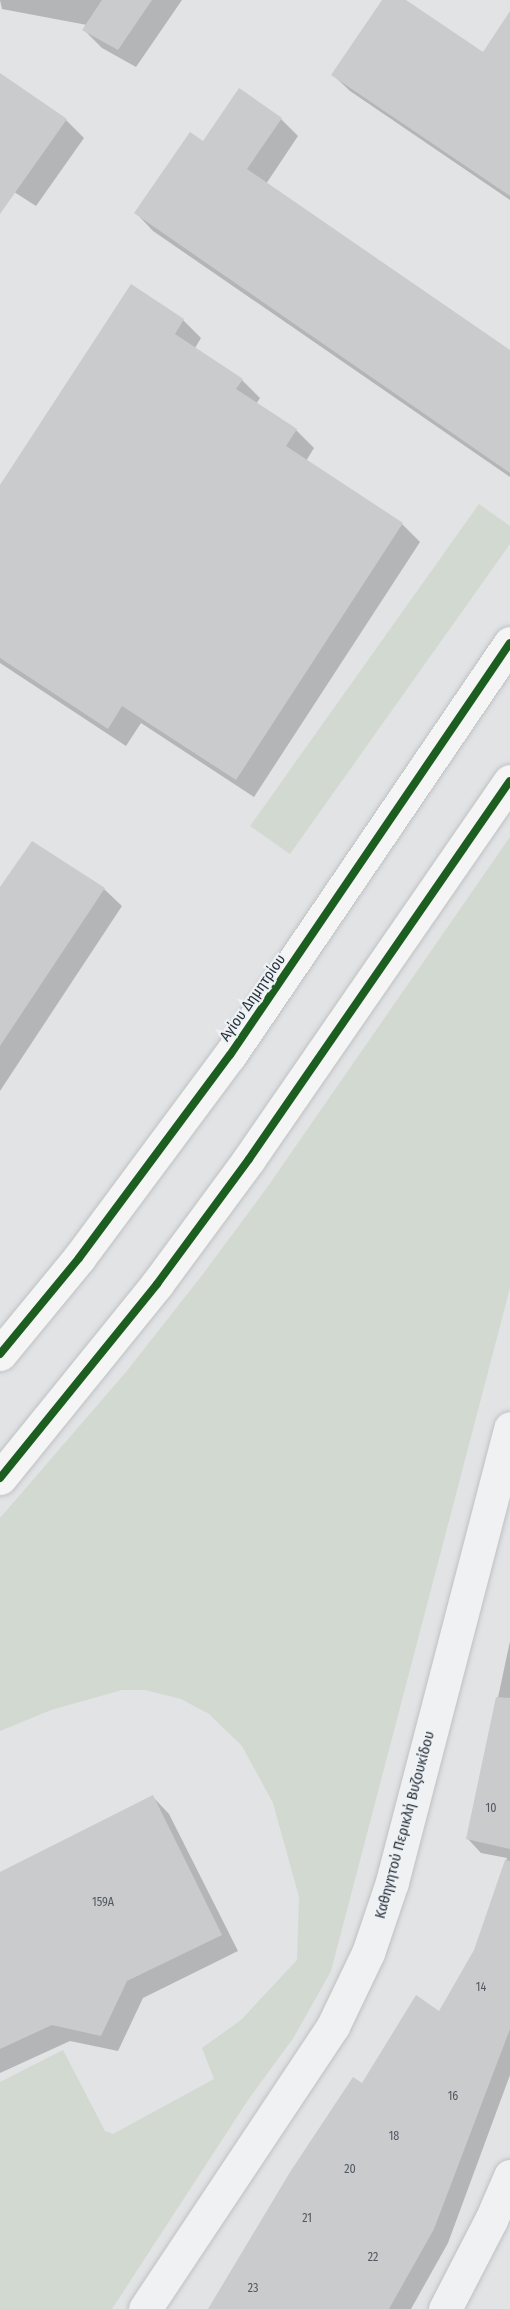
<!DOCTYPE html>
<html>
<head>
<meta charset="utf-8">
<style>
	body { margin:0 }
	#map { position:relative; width:510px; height:2309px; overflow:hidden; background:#e1e3e5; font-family:"Fira Sans Condensed",sans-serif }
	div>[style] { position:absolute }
	.green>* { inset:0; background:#d2d9d1 }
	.shadow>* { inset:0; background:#0003 }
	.building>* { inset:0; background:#c9cbcd }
	.roads { filter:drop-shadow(0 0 2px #bfc1c3) drop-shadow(0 0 2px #bfc1c3) }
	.minor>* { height:33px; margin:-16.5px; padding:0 16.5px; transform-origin:16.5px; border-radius:16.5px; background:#f0f1f2 }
	.major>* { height:33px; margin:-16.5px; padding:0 16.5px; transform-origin:16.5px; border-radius:16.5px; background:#f5f5f6 }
	.cycleway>* { height:8px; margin:-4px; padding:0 4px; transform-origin:4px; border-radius:4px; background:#1b5e20 }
	span { translate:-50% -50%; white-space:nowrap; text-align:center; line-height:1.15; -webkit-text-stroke:4.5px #eef2f5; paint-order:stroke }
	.number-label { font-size:12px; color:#525962 }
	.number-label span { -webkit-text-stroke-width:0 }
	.street-label { font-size:15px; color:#29323d }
</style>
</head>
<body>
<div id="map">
	<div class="green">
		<i style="clip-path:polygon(479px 504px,510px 526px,510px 544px,290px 854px,250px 826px)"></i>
		<i style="clip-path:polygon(510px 837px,510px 1288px,331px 1971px,294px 2037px,248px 2100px,112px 2309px,0 2309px,0 2082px,63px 2050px,105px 2131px,113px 2134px,214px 2079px,202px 2048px,241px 2020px,297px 1960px,299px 1897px,273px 1803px,242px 1746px,209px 1714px,181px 1699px,145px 1690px,122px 1690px,51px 1710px,0 1731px,0 1518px,126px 1372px,203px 1274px,266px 1189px)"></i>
	</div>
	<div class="shadow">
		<i style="clip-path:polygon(0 0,182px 0,136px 67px,102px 48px,84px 30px,87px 25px,2px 9px)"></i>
		<i style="clip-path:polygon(384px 0,403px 0,483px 54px,510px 14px,510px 200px,350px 91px,333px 75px)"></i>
		<i style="clip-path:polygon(0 75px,66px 120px,84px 138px,36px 206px,0 183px)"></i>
		<i style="clip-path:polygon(281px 119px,298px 136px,266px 184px,510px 352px,510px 477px,153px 231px,136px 213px,203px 143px)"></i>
		<i style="clip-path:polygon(183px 320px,201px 338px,195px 348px,242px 380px,260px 398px,256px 404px,296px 430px,314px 448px,306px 461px,402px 524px,420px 542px,254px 797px,141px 723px,126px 746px,0 663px,0 488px)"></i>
		<i style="clip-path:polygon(104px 889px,122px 906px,0 1091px,0 890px)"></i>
		<i style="clip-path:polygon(510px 1641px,510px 2075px,448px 2243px,411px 2309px,209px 2309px,363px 2085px,440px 2013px,475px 1951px,507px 1858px,481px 1853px,468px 1839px)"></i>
		<i style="clip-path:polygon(153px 1797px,169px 1814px,238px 1951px,143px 1998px,118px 2051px,70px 2041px,0 2073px,0 1874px)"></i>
	</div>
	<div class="building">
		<i style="clip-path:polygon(102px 0,152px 0,118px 50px,82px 30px)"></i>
		<i style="clip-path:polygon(382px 0,406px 0,483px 52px,510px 11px,510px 196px,331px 75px)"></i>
		<i style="clip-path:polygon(0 73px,67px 119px,0 214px)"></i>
		<i style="clip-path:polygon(239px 88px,282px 118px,247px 169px,510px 350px,510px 473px,134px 213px,190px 132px,203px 141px)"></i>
		<i style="clip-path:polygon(131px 284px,184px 319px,175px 334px,243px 379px,236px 389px,297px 429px,286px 446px,403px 523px,236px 780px,122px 706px,108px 729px,0 658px,0 485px)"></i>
		<i style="clip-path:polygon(32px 841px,105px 888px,0 1046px,0 887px)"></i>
		<i style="clip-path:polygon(496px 1697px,510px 1698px,510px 1849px,466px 1839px)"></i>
		<i style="clip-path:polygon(153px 1795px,222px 1935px,127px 1981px,101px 2036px,52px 2025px,0 2049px,0 1872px)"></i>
		<i style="clip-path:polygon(505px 1860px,510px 1861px,510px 2029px,434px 2229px,389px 2309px,208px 2309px,290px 2172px,353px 2077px,362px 2083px,416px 1995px,439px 2011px,474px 1950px)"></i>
	</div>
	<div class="roads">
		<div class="minor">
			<i style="left:145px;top:2309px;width:340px;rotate:-56.4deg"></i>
			<i style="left:333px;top:2026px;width:81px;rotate:-64.4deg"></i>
			<i style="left:368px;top:1953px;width:75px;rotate:-71.3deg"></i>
			<i style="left:392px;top:1882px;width:469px;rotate:-75.4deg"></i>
			<i style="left:445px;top:2309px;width:100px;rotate:-62.7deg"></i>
			<i style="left:491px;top:2220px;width:48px;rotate:-66.6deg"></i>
		</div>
		<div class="major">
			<i style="left:0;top:1354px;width:124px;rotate:-50.5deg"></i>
			<i style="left:79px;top:1258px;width:253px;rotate:-53.4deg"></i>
			<i style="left:230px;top:1055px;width:498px;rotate:-55.8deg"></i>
			<i style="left:0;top:1478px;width:250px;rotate:-51deg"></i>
			<i style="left:157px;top:1284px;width:155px;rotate:-53.6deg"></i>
			<i style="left:249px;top:1159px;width:459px;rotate:-55.4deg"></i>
		</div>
	</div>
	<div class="cycleway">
		<i style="left:0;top:1354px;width:124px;rotate:-50.5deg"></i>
		<i style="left:79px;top:1258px;width:253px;rotate:-53.4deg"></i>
		<i style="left:230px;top:1055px;width:498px;rotate:-55.8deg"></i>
		<i style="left:0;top:1478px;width:250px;rotate:-51deg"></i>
		<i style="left:157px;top:1284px;width:155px;rotate:-53.6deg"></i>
		<i style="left:249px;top:1159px;width:459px;rotate:-55.4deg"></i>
	</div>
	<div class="number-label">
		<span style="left:491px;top:1809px">10</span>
		<span style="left:103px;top:1903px">159A</span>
		<span style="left:481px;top:1988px">14</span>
		<span style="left:453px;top:2097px">16</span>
		<span style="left:394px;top:2137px">18</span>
		<span style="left:350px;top:2170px">20</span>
		<span style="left:307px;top:2219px">21</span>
		<span style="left:373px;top:2258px">22</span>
		<span style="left:253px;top:2289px">23</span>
	</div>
	<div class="street-label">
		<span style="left:253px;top:998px;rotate:-55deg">Αγίου Δημητρίου</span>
		<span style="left:405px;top:1825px;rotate:-75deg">Καθηγητού Περικλή Βυζουκίδου</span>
	</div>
</div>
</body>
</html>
